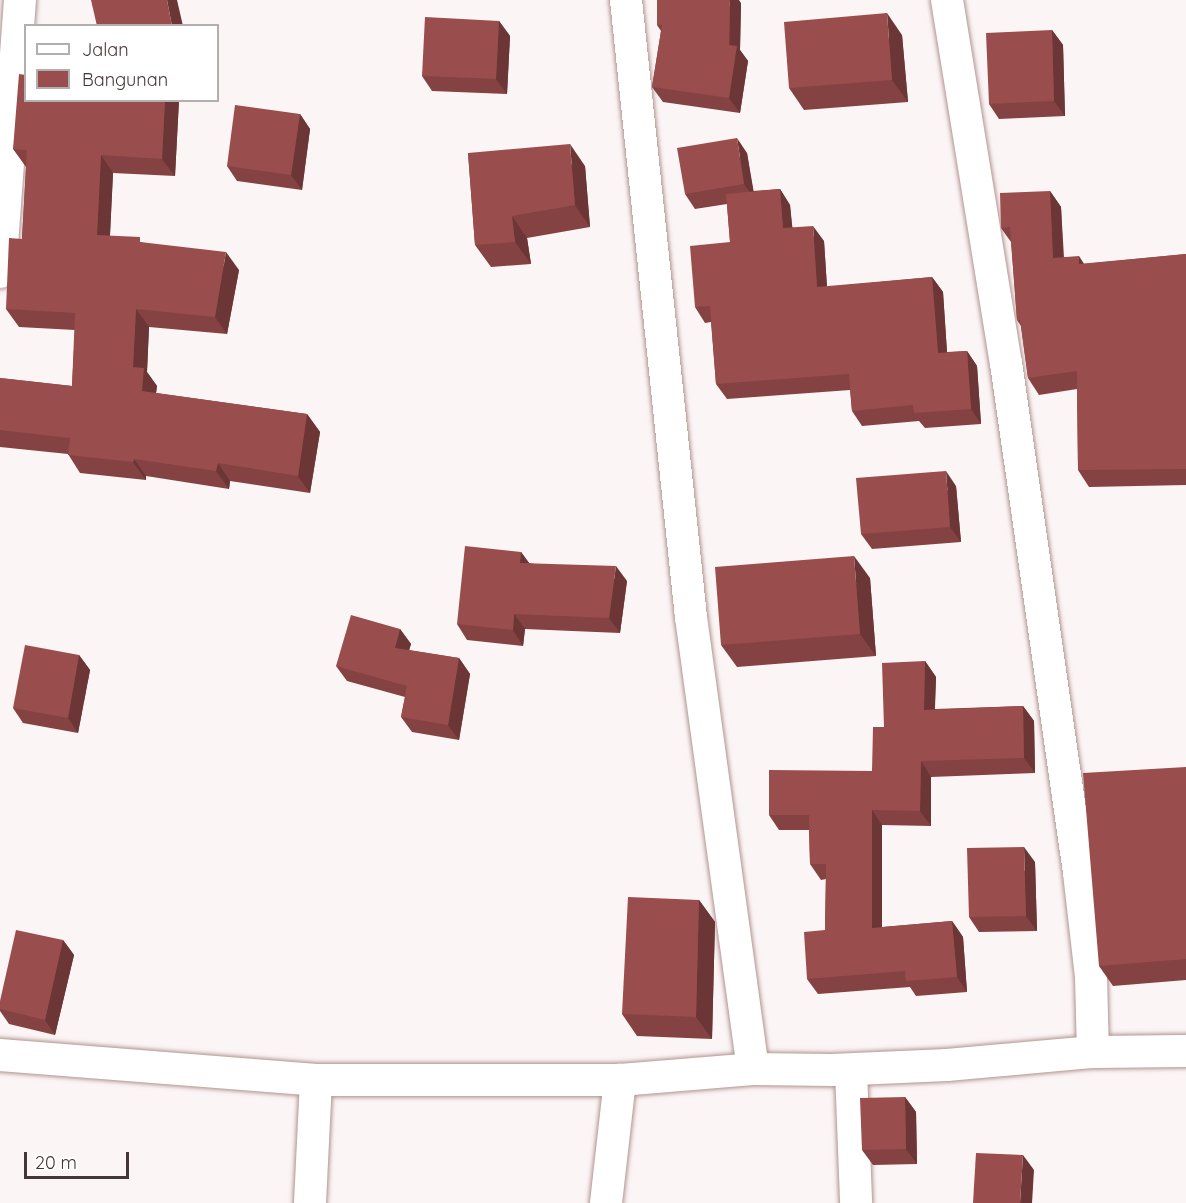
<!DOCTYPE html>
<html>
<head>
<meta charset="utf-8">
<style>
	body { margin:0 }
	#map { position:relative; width:1186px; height:1203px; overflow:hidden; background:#fcf5f5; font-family:Quicksand,sans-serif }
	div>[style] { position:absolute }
	.roads { filter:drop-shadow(0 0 2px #b29391) drop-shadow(0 0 2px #b29391) }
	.minor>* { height:32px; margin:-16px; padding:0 16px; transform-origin:16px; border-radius:16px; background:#fff }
	.wall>* { inset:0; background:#844242 }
	.shaded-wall>* { inset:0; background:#6c3636 }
	.building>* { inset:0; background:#9a4d4d }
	span { translate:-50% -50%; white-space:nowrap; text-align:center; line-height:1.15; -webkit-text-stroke:6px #fff; paint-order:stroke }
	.legend { position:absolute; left:24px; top:24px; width:195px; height:78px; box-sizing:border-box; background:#fff; border:2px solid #b4afaf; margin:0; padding:8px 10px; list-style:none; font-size:18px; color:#443636 }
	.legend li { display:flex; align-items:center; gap:12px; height:30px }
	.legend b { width:30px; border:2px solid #b4afaf }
	.scale { position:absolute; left:24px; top:1152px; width:105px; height:27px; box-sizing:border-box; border:3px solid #443636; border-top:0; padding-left:8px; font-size:18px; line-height:21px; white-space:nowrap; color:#443636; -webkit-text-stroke:4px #fff; paint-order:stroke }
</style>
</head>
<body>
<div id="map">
	<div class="roads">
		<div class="minor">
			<i style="left:626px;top:0;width:620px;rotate:83.99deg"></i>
			<i style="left:691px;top:617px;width:456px;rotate:82.2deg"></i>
			<i style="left:947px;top:0;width:368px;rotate:80.8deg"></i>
			<i style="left:1006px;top:363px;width:515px;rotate:81.85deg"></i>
			<i style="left:1079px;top:873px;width:105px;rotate:83.4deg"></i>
			<i style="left:1091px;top:977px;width:75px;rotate:88.5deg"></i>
			<i style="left:1093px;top:1052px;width:93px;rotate:-0.6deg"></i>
			<i style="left:0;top:272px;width:273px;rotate:-85.8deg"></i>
			<i style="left:0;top:1055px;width:317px;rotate:4.5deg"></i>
			<i style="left:316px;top:1080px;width:304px"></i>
			<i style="left:620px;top:1080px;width:133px;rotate:-4.7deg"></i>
			<i style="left:753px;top:1069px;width:79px;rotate:0.7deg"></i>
			<i style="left:832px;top:1070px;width:115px;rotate:-2.5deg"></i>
			<i style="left:947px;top:1065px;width:147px;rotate:-5.1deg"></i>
			<i style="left:851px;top:1070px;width:133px;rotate:87.8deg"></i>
			<i style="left:310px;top:1203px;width:123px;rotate:-87.2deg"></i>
			<i style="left:606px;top:1203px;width:124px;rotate:-83.5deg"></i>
		</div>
	</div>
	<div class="wall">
		<i style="clip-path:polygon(741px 3px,740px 50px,748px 61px,740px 113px,663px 102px,652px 87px,661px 31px,657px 25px)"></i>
		<i style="clip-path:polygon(499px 21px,510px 36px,507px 94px,432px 91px,422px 76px)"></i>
		<i style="clip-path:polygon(1052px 30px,1063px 45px,1065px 116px,999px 119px,989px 104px)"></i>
		<i style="clip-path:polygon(902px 35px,908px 102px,804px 110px,789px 88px)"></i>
		<i style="clip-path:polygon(26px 100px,179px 100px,175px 176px,113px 173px,110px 236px,144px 243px,239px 270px,227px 334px,149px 327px,147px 372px,157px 386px,156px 393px,307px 414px,320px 432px,310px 493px,230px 481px,229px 489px,146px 476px,146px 480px,80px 473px,68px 454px,0 447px,0 378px,72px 386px,75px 330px,19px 327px,6px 309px,22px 239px,26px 167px,13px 149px)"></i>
		<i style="clip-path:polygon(300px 114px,310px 129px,302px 190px,237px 181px,227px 166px)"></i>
		<i style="clip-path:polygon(468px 153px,585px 166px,590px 227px,527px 238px,531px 264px,491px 267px,475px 245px)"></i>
		<i style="clip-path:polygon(747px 153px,753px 191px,780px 189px,790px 205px,792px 227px,824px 241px,827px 287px,932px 277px,943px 292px,947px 352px,967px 351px,977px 366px,981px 424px,925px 428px,919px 421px,862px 426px,852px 411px,850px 390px,727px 399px,716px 384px,711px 322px,705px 323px,695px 307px,730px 242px,727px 204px,695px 209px,685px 194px)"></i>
		<i style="clip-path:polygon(1050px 191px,1061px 207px,1064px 257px,1084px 264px,1186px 254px,1186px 485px,1089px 487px,1078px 470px,1077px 389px,1039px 395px,1028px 378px,1021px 326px,1017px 320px,1011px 242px,1001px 228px)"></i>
		<i style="clip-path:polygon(956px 486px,961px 542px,872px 549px,861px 534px)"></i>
		<i style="clip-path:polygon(521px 552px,529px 563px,627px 581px,620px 633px,525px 629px,523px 646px,467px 640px,457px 624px)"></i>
		<i style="clip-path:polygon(870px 578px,876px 656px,737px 667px,721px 645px)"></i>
		<i style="clip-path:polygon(400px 629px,411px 644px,409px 650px,459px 658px,470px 674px,459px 740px,412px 732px,401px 717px,405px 697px,347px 681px,336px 666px)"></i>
		<i style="clip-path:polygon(79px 655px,90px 670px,78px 733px,23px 723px,13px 708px)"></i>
		<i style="clip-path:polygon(925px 661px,936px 677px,935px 709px,1023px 706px,1034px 721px,1035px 773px,931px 777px,931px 826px,882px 825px,882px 927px,952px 921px,963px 937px,967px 992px,916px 996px,910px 987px,818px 994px,807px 979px,825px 930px,826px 879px,821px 880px,810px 864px,809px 830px,779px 830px,769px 815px,872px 771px,884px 727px)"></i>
		<i style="clip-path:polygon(1186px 767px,1186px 980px,1113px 986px,1099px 966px)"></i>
		<i style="clip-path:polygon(1035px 862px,1037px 931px,979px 932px,969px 917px)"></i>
		<i style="clip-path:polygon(699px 900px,715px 922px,712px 1039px,637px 1036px,622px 1014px)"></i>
		<i style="clip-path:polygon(63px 940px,74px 955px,55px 1035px,9px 1024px,0 1011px,0 1009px)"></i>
		<i style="clip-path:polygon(905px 1097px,916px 1112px,917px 1164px,873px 1165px,862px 1150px)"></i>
	</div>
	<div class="shaded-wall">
		<i style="clip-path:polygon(167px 0,177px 0,183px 26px,172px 26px)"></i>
		<i style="clip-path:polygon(730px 0,739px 0,741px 3px,740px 50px,748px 61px,740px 113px,729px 98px)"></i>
		<i style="clip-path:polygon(887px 13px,902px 35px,908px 102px,892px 80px)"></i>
		<i style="clip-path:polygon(499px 21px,510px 36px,507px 94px,496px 79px)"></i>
		<i style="clip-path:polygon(1052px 30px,1063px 45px,1065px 116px,1054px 101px)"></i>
		<i style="clip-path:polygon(165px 100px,179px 100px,175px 176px,162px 159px)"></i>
		<i style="clip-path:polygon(300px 114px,310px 129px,302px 190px,291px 175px)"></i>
		<i style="clip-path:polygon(737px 138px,747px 153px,755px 199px,744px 184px)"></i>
		<i style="clip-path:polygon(570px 144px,585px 166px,590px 227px,575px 205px)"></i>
		<i style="clip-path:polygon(101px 155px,113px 173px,109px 253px,97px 235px)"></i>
		<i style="clip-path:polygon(780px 189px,790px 205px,794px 243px,783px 228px)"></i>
		<i style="clip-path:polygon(1050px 191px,1061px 207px,1064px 275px,1053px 258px)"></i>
		<i style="clip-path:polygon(512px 216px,527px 238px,531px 264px,515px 242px)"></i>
		<i style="clip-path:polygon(813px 226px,824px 241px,828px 303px,817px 287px)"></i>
		<i style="clip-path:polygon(226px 252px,239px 270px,227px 334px,215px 317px)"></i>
		<i style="clip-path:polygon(1079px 256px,1090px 273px,1079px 264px)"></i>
		<i style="clip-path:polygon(932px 277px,943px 292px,948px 368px,938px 353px)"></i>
		<i style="clip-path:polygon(136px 309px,149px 327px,147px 372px,157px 386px,154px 408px,142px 391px,133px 367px)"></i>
		<i style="clip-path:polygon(967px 351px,977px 366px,981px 424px,971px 409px)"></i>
		<i style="clip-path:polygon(307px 414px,320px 432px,310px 493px,298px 476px)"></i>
		<i style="clip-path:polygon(134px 459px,146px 476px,146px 480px,133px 462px)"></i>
		<i style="clip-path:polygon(218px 463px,230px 481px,229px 489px,216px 471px)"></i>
		<i style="clip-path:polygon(946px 471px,956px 486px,961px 542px,950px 527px)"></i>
		<i style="clip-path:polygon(521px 552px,532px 567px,520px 563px)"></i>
		<i style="clip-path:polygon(854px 556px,870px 578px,876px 656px,860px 634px)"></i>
		<i style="clip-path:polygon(616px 566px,627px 581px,620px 633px,609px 618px)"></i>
		<i style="clip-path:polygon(514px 614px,525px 629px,523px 646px,513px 630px)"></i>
		<i style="clip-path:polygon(400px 629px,411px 644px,405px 663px,395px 648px)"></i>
		<i style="clip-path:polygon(79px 655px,90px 670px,78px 733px,68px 718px)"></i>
		<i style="clip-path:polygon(459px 658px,470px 674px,459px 740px,448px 725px)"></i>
		<i style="clip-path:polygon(925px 661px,936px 677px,934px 725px,924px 710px)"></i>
		<i style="clip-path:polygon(1023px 706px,1034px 721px,1035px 773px,1024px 758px)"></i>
		<i style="clip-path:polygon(921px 761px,931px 777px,931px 826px,920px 811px)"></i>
		<i style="clip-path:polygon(872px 810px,882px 825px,882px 943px,872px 928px)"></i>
		<i style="clip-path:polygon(1024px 847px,1035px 862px,1037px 931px,1026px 916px)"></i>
		<i style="clip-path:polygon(699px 900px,715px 922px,712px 1039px,696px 1017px)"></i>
		<i style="clip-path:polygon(952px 921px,963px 937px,967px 992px,957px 977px)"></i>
		<i style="clip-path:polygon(63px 940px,74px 955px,55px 1035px,45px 1020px)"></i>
		<i style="clip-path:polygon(905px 1097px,916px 1112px,917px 1164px,906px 1149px)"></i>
		<i style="clip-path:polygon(1023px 1155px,1034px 1170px,1032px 1203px,1020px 1203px)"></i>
	</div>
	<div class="building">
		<i style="clip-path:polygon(91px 0,167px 0,172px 26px,97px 26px)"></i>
		<i style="clip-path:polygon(657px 0,730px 0,729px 45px,737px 46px,729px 98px,652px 87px,662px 25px,657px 25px)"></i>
		<i style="clip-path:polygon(887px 13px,892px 80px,789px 88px,784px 22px)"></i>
		<i style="clip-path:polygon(425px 17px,499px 21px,496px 79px,422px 76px)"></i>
		<i style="clip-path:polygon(1052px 30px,1054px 101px,989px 104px,986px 33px)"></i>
		<i style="clip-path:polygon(19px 74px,26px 75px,26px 100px,165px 100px,162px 159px,101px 155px,97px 235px,140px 237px,140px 242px,226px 252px,215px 317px,136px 309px,133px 367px,144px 368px,142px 391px,307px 414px,298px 476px,218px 463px,216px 471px,134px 459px,133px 462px,68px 455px,70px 438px,0 430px,0 378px,72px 386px,75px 313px,6px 309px,9px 238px,22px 239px,27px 150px,13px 149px)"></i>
		<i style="clip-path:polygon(235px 105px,300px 114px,291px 175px,227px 166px)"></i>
		<i style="clip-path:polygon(737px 138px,744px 184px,685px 194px,677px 148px)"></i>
		<i style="clip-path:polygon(570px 144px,575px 205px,512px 216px,515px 242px,475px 245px,468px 153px)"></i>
		<i style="clip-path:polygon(780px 189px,783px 228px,813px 226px,817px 287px,932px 277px,938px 353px,967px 351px,971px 409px,914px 413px,913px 405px,852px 411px,849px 374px,716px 384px,710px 306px,695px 307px,690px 246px,730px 242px,726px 194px)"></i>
		<i style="clip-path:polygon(1050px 191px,1053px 258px,1079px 256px,1079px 264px,1186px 254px,1186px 469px,1078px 470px,1077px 371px,1028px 378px,1020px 320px,1017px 320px,1010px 227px,1001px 228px,1000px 193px)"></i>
		<i style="clip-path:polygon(946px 471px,950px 527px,861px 534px,856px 478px)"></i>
		<i style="clip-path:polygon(465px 546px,521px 552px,520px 563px,616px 566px,609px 618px,514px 614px,513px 630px,457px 624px)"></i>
		<i style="clip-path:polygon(854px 556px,860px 634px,721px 645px,715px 567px)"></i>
		<i style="clip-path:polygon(351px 615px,400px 629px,395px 648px,459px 658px,448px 725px,401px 717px,407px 686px,336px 666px)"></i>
		<i style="clip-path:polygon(25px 645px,79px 655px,68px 718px,13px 708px)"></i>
		<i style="clip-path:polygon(925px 661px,924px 710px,1023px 706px,1024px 758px,921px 761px,920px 811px,872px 810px,872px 928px,952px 921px,957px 977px,906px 981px,905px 971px,807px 979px,804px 932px,825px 930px,826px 864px,810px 864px,809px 815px,769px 815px,769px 770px,872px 771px,873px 727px,884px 727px,882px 663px)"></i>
		<i style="clip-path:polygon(1186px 767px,1186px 959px,1099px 966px,1083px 773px)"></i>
		<i style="clip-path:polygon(1024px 847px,1026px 916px,969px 917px,967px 848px)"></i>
		<i style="clip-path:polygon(628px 897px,699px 900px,696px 1017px,622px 1014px)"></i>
		<i style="clip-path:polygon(16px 930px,63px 940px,45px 1020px,0 1009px,0 1001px)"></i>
		<i style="clip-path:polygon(905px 1097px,906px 1149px,862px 1150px,860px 1098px)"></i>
		<i style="clip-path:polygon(976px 1153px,1023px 1155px,1020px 1203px,973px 1203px)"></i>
	</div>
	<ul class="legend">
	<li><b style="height:8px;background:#fff"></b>Jalan</li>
	<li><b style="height:16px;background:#9a4d4d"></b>Bangunan</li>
	</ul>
	<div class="scale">20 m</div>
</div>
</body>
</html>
